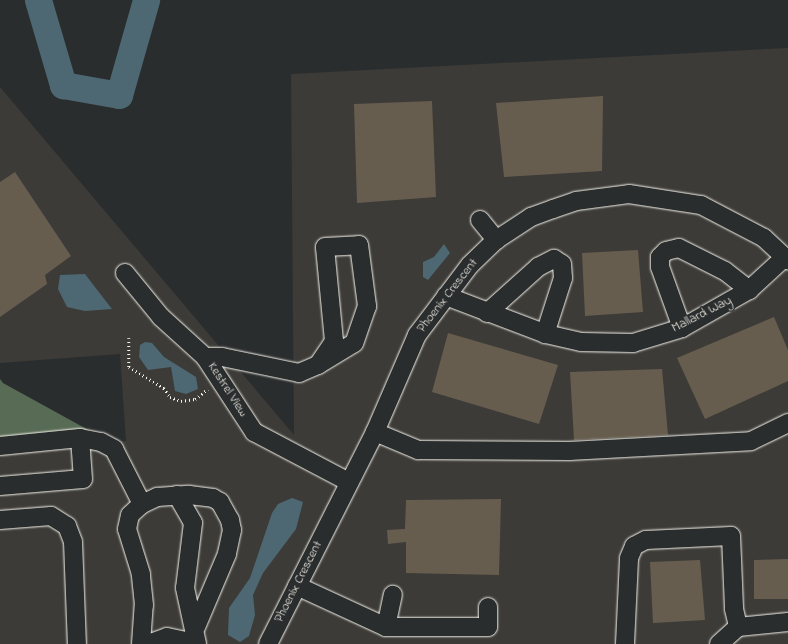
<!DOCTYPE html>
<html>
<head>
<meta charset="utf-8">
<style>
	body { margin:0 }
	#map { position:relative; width:788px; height:644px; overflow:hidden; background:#2a2d2e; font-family:"Indie Flower",sans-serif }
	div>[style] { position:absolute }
	.built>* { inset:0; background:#3c3b38 }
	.green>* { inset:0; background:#576b55 }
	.water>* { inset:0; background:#4d6872 }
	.river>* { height:27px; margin:-13.5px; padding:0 13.5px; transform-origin:13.5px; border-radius:13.5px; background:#4d6872 }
	.building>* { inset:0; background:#675d4e }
	.path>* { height:2.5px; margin-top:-1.25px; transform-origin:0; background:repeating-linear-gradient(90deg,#f4f1e8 0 1px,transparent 0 4px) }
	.roads { filter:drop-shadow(0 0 1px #f4f1e8) drop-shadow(0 0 1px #f4f1e8) }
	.minor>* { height:18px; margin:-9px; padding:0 9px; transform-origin:9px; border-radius:9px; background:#2a2d2e }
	span { translate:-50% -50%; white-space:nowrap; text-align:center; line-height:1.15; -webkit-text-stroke:3px #2a2d2e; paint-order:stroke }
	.street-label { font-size:13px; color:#f4f1e8 }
</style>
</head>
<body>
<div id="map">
	<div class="built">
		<i style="clip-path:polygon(788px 48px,788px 644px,0 644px,0 449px,126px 441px,120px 354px,0 363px,0 87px,294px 435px,291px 74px)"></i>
	</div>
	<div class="green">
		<i style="clip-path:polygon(0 379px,3px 383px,112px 443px,0 446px)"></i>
	</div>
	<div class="water">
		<i style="clip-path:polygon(444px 244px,450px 253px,428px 280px,423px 277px,423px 262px,434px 257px)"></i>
		<i style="clip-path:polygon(85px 274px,98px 291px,112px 309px,85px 311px,67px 307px,58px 289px,60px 275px)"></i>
		<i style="clip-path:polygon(145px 342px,152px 343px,164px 357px,196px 377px,198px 389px,186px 394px,175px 391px,171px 367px,148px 370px,139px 357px,140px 345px)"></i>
		<i style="clip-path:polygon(292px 498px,303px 502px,296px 529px,263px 573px,253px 595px,255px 615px,249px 636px,240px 642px,228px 635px,229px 608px,250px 578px,272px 513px,278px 504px)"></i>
	</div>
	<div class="river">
		<i style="left:38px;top:0;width:89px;rotate:73.6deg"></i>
		<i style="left:63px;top:85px;width:57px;rotate:10.1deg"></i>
		<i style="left:119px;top:95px;width:99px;rotate:-74.1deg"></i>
	</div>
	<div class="building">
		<i style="clip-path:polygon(603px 96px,602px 171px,504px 177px,496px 103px)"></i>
		<i style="clip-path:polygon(432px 101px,436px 197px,357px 203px,354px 104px)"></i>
		<i style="clip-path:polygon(15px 172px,71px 256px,45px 275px,47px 284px,0 317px,0 182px)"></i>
		<i style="clip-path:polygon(638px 250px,643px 312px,585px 316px,582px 253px)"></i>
		<i style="clip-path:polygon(774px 317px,788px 350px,788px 381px,705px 419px,677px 358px)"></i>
		<i style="clip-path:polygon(448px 333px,558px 365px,539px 424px,432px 392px)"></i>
		<i style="clip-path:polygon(662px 369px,668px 435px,574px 440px,570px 372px)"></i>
		<i style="clip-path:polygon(501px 499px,499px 575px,406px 573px,406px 542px,388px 544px,387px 530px,405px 529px,406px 500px)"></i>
		<i style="clip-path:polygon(788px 559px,788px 599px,754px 599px,754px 560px)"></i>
		<i style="clip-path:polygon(700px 560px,705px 620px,653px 623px,650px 562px)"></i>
	</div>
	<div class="path">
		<i style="left:129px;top:338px;width:29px;rotate:90deg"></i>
		<i style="left:129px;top:367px;width:41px;rotate:31deg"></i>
		<i style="left:164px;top:388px;width:11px;rotate:56deg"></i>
		<i style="left:170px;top:397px;width:12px;rotate:20deg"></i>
		<i style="left:181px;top:401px;width:14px;rotate:-8deg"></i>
		<i style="left:195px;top:399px;width:16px;rotate:-38deg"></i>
	</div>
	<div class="roads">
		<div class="minor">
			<i style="left:480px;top:220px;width:26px;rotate:51deg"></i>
			<i style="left:125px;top:273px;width:57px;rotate:50.7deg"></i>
			<i style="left:161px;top:317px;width:59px;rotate:42.3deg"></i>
			<i style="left:205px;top:357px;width:90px;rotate:56.8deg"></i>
			<i style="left:254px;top:432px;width:107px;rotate:27.8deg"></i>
			<i style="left:446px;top:296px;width:107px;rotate:20.8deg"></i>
			<i style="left:546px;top:334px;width:36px;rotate:13deg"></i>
			<i style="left:581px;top:342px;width:52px;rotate:1.1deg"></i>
			<i style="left:633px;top:343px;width:51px;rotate:-17deg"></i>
			<i style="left:682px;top:328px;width:77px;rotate:-29.6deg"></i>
			<i style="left:749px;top:290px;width:49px;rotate:-42.5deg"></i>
			<i style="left:487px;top:313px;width:69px;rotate:-42deg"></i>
			<i style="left:538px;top:267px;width:18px;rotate:-27deg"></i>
			<i style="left:554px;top:259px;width:9px;rotate:32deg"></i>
			<i style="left:562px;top:264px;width:14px;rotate:86deg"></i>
			<i style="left:563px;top:278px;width:59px;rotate:107.8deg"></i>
			<i style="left:682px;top:328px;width:65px;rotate:-109.8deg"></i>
			<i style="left:660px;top:267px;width:10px;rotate:-90deg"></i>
			<i style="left:660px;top:257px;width:8px;rotate:-45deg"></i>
			<i style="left:666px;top:251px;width:13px;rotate:-13deg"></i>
			<i style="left:679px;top:248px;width:51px;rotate:26.6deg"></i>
			<i style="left:725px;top:271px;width:31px;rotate:38deg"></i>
			<i style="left:205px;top:357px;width:17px"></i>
			<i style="left:222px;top:357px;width:79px;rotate:11.7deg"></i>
			<i style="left:299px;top:373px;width:21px;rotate:-23deg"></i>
			<i style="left:318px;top:365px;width:29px;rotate:-56deg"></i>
			<i style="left:334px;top:341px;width:94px;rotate:-95.5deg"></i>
			<i style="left:325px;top:247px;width:34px;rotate:-3deg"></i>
			<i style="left:359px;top:245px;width:62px;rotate:82.5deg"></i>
			<i style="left:367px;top:306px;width:39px;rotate:109deg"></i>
			<i style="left:354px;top:343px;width:42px;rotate:148.6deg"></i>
			<i style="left:375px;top:432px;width:47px;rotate:22.7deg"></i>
			<i style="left:418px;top:450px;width:151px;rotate:0.4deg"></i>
			<i style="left:569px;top:451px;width:182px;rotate:-3.1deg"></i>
			<i style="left:751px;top:441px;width:41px;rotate:-25.9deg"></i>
			<i style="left:0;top:446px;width:80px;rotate:-5.7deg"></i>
			<i style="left:80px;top:438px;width:21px;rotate:11deg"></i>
			<i style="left:101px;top:442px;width:15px;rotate:28deg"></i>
			<i style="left:114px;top:449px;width:62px;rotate:63deg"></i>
			<i style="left:0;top:486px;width:83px;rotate:-4.8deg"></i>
			<i style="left:83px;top:479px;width:41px;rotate:-94.2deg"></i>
			<i style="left:177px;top:495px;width:32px;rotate:60deg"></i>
			<i style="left:193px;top:523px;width:65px;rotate:97deg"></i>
			<i style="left:185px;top:588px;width:57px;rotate:77.9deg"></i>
			<i style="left:0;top:520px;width:51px;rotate:-4.5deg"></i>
			<i style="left:51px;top:516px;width:19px;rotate:32deg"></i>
			<i style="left:67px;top:526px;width:17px;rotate:69deg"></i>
			<i style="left:73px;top:542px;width:102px;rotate:87.8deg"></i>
			<i style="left:297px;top:586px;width:98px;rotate:24.7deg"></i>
			<i style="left:386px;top:627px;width:102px"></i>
			<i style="left:488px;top:627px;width:20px;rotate:-90deg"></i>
			<i style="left:386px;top:627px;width:33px;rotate:-78deg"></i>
			<i style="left:141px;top:644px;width:39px;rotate:-86deg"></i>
			<i style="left:144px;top:605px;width:31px;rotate:-96deg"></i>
			<i style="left:141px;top:574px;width:47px;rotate:-107.3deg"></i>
			<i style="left:127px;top:529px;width:14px;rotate:-78deg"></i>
			<i style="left:130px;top:515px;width:16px;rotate:-43deg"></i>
			<i style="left:142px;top:504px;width:17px;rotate:-25deg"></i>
			<i style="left:157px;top:497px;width:32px;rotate:-4deg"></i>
			<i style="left:189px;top:495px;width:24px;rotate:7deg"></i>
			<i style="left:213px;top:498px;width:8px;rotate:30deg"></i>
			<i style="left:220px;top:502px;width:21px;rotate:61deg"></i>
			<i style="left:230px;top:520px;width:10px;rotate:79deg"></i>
			<i style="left:232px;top:530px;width:25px;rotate:102deg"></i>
			<i style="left:227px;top:554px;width:79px;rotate:113deg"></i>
			<i style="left:148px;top:644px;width:20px;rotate:-20deg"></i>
			<i style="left:167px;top:637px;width:30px;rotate:12deg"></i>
			<i style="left:268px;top:644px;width:237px;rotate:-63.2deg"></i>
			<i style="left:375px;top:432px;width:106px;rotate:-66.6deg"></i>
			<i style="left:417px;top:335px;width:88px;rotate:-52.9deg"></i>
			<i style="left:470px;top:265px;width:36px;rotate:-44deg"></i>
			<i style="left:496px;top:240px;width:42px;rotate:-33.3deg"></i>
			<i style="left:531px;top:217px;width:23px;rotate:-20deg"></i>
			<i style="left:553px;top:209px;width:24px;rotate:-19deg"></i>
			<i style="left:576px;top:201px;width:53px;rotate:-7.5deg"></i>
			<i style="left:629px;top:194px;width:73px;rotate:8.7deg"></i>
			<i style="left:701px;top:205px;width:71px;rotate:27.6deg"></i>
			<i style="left:764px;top:238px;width:33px;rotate:43deg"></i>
			<i style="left:625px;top:644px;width:86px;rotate:-87.3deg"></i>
			<i style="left:629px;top:558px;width:13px;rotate:-67deg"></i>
			<i style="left:634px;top:546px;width:13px;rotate:-27deg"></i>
			<i style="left:646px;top:540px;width:85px;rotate:-2.7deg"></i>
			<i style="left:731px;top:536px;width:73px;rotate:87.6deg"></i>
			<i style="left:734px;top:609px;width:18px;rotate:77deg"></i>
			<i style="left:719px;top:644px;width:25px;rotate:-42deg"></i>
			<i style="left:738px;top:627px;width:50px;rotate:-5.7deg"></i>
		</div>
	</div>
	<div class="street-label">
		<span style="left:448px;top:296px;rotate:-52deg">Phoenix Crescent</span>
		<span style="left:702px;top:315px;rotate:-27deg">Mallard Way</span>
		<span style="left:227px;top:390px;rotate:57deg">Kestrel View</span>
		<span style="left:299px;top:582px;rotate:-63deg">Phoenix Crescent</span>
	</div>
</div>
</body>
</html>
